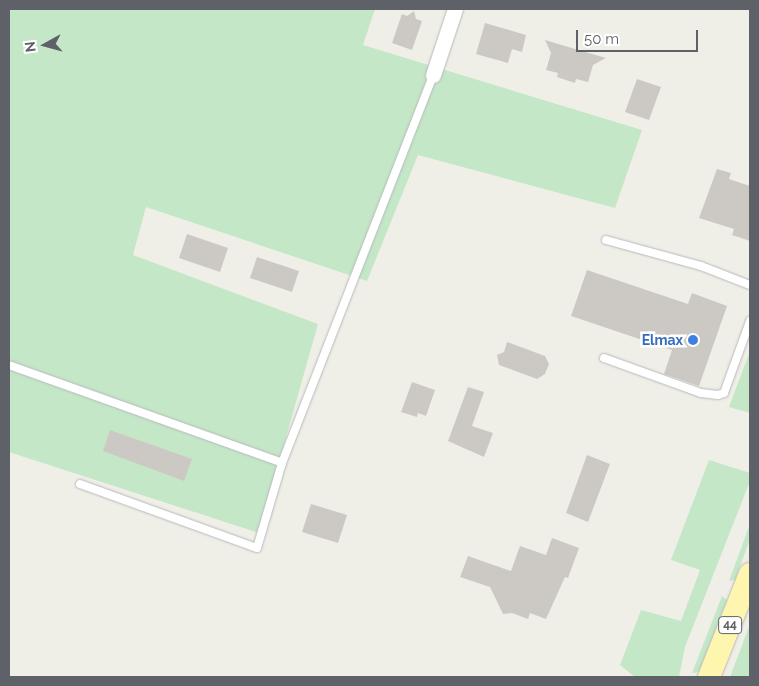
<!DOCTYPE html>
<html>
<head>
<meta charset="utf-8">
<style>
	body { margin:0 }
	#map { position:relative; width:759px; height:686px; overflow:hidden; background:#f0efe7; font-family:Raleway,sans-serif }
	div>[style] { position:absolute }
	.green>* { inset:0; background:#c4e7c7 }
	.building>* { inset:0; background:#ccc9c4 }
	.roads { filter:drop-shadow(0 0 1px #b7b9bd) drop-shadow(0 0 1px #b7b9bd) }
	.lane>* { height:8px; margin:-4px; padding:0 4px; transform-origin:4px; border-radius:4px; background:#fff }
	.street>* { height:15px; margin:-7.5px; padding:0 7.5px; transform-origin:7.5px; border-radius:7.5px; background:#fff }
	.primary>* { height:22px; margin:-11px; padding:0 11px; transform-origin:11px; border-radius:11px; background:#fef6af }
	.dots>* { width:14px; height:14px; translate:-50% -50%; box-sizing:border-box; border:2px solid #fff; border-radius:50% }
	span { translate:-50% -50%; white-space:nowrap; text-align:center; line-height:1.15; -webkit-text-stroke:5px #fff; paint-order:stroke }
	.shield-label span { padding:1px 4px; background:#fff; border:1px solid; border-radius:4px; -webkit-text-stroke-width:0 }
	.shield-label { font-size:12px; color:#5e6167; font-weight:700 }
	.shop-label { font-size:14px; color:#366cbe; font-weight:700 }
	.right { translate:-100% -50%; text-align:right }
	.frame { position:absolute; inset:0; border:10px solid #5e6167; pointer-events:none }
	.north { position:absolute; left:20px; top:20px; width:50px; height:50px; -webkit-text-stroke:4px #fff; paint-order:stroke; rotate:263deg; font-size:14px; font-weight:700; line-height:20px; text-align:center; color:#5e6167 }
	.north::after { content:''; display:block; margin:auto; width:18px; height:22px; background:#5e6167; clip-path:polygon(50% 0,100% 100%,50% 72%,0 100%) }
	.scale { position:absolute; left:576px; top:30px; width:122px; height:22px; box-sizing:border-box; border:2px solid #5e6167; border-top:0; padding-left:6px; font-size:15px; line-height:18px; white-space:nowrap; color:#5e6167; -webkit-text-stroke:4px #fff; paint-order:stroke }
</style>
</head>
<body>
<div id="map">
	<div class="green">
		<i style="clip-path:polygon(9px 9px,375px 9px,363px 45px,642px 130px,615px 208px,418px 155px,367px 281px,146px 207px,133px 255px,318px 324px,259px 533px,9px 452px)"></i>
		<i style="clip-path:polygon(750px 351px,750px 413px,729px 407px)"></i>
		<i style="clip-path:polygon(709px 460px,750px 473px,750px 481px,685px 647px,679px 677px,635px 677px,620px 665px,641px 610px,681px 621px,700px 570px,671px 560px)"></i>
		<i style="clip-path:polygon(750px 524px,750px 539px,735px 580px,729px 581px)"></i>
		<i style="clip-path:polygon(722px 596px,727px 600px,699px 672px,692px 673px)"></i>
		<i style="clip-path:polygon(750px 624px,750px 677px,730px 677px)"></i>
	</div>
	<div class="building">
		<i style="clip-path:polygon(414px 11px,416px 19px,422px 21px,412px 50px,392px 43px,402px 14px,407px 16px)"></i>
		<i style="clip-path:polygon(485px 23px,526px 35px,522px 52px,512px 49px,508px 63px,476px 54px)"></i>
		<i style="clip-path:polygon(545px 40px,575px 49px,606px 58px,593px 65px,588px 82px,576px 79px,575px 83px,557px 77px,558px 73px,546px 70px,551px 53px)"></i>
		<i style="clip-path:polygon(637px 79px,661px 87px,649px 120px,625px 112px)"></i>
		<i style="clip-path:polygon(717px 169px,731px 173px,729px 179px,750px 186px,750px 241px,732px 235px,734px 229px,699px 218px)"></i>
		<i style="clip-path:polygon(187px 234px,228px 248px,220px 272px,179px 258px)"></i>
		<i style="clip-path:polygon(257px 257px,299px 271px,292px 292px,250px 278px)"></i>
		<i style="clip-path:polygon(587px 270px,688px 304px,692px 293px,727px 306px,699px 386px,664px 374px,672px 350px,571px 316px)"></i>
		<i style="clip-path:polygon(507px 342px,545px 356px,549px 364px,545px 374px,537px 379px,499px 365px,497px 355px,504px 352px)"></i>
		<i style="clip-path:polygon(412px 382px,435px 390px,426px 416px,418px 413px,417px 417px,401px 412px)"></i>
		<i style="clip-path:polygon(468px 387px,484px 392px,472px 426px,493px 433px,484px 457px,448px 441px)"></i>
		<i style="clip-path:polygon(110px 430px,192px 459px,184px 481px,103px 451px)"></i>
		<i style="clip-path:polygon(587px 455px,610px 464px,588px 522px,566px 513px)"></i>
		<i style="clip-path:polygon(311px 504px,347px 515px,338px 543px,302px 532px)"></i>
		<i style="clip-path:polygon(552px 538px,579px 548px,568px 578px,565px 577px,546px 619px,530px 613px,528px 619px,512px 613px,503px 614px,490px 587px,460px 577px,468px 556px,511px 571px,520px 546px,546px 555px)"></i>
	</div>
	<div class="roads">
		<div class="lane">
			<i style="left:606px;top:240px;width:98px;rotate:15.3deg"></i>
			<i style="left:701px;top:266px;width:53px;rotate:21.2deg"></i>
			<i style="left:604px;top:358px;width:103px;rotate:19.8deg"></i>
			<i style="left:701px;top:393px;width:17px;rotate:7deg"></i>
			<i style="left:718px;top:395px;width:6px;rotate:-18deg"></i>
			<i style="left:724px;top:393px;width:77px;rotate:-70.1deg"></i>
			<i style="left:9px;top:365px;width:290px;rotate:19.7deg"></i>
			<i style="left:282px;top:463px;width:416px;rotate:-68.7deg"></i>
			<i style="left:80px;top:484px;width:188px;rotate:19.9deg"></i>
			<i style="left:257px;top:548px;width:89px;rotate:-73.6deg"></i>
		</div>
		<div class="street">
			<i style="left:433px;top:75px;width:70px;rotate:-71.6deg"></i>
		</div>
		<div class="primary">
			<i style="left:709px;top:677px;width:111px;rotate:-68.3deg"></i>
		</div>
	</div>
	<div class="dots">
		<i style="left:693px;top:340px;background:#3f7fe0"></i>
	</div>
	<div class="shield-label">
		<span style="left:730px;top:625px">44</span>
	</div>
	<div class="shop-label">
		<span class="right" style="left:683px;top:340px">Elmax</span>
	</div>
	<div class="frame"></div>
	<div class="north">N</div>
	<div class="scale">50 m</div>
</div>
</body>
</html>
